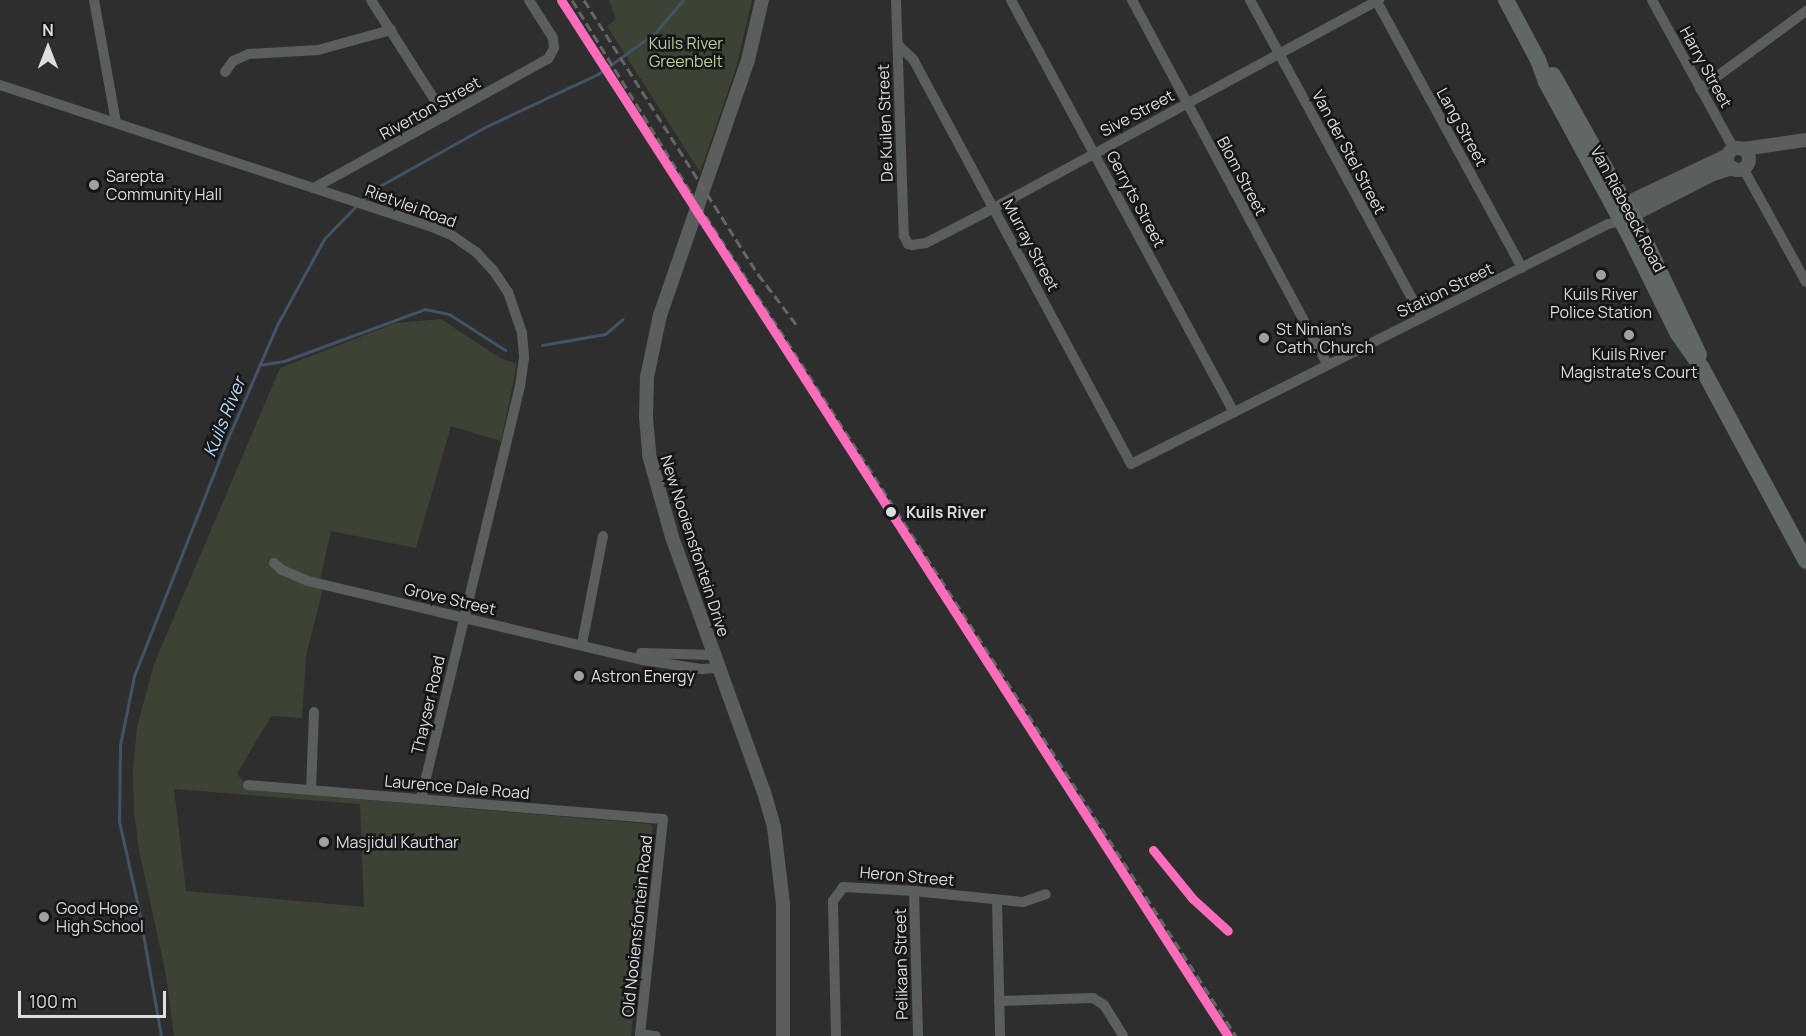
<!DOCTYPE html>
<html>
<head>
<meta charset="utf-8">
<style>
	body { margin:0 }
	#map { position:relative; width:1806px; height:1036px; overflow:hidden; background:#2f2e2f; font-family:Manrope,sans-serif }
	div>[style] { position:absolute }
	.green>* { inset:0; background:#3d4334 }
	.stream>* { height:3px; margin:-1.5px; padding:0 1.5px; transform-origin:1.5px; border-radius:1.5px; background:#405367 }
	.minor>* { height:10px; margin:-5px; padding:0 5px; transform-origin:5px; border-radius:5px; background:#5a5e5d }
	.tertiary>* { height:14px; margin:-7px; padding:0 7px; transform-origin:7px; border-radius:7px; background:#5a5e5d }
	.tertiary>.ring { margin:-7px; padding:0; box-sizing:content-box; background:none; border:14px solid #5a5e5d; border-radius:50% }
	.primary>* { height:16px; margin:-8px; padding:0 8px; transform-origin:8px; border-radius:8px; background:#606766 }
	.rail>* { height:3px; margin-top:-1.5px; transform-origin:0; background:repeating-linear-gradient(90deg,#656566 0 9px,transparent 0 13.5px) }
	.rail-1>* { height:9px; margin:-4.5px; padding:0 4.5px; transform-origin:4.5px; border-radius:4.5px; background:#fb6dba }
	.dots>* { width:16px; height:16px; translate:-50% -50%; box-sizing:border-box; border:3px solid #161517; border-radius:50% }
	span { translate:-50% -50%; white-space:nowrap; text-align:center; line-height:1.15; -webkit-text-stroke:5px #161517; paint-order:stroke }
	.park-label { font-size:16px; color:#bad09d }
	.street-label { font-size:16px; color:#dedddf }
	.poi-label { font-size:16px; color:#dedddf }
	.left { translate:0 -50%; text-align:left }
	.stop-label { font-size:16px; color:#dedddf; font-weight:700 }
	.water-label { font-size:18px; color:#b6d8f9; font-style:italic }
	.north { position:absolute; left:18px; top:18px; width:60px; height:60px; -webkit-text-stroke:4px #161517; paint-order:stroke; rotate:0deg; font-size:16px; font-weight:700; line-height:24px; text-align:center; color:#dedddf }
	.north::after { content:''; display:block; margin:auto; width:21px; height:27px; background:#dedddf; clip-path:polygon(50% 0,100% 100%,50% 72%,0 100%) }
	.scale { position:absolute; left:18px; top:991px; width:148px; height:27px; box-sizing:border-box; border:3px solid #dedddf; border-top:0; padding-left:8px; font-size:18px; line-height:21px; white-space:nowrap; color:#dedddf; -webkit-text-stroke:4px #161517; paint-order:stroke }
</style>
</head>
<body>
<div id="map">
	<div class="green">
		<i style="clip-path:polygon(609px 0,752px 0,736px 68px,700px 172px,607px 26px,616px 19px)"></i>
		<i style="clip-path:polygon(evenodd,441px 319px,500px 358px,517px 364px,501px 441px,451px 426px,416px 548px,331px 531px,319px 584px,324px 585px,306px 656px,302px 718px,271px 716px,237px 774px,247px 785px,247px 790px,650px 824px,653px 827px,631px 1036px,174px 1036px,166px 975px,139px 850px,134px 812px,133px 770px,137px 727px,154px 664px,280px 368px,396px 323px,441px 319px,174px 789px,360px 804px,364px 907px,186px 891px,174px 789px)"></i>
	</div>
	<div class="stream">
		<i style="left:362px;top:201px;width:19px;rotate:-43deg"></i>
		<i style="left:376px;top:188px;width:125px;rotate:-29.2deg"></i>
		<i style="left:485px;top:127px;width:125px;rotate:-25.1deg"></i>
		<i style="left:598px;top:74px;width:70px;rotate:-35.7deg"></i>
		<i style="left:655px;top:33px;width:43px;rotate:-49.7deg"></i>
		<i style="left:542px;top:345px;width:64px;rotate:-9.9deg"></i>
		<i style="left:605px;top:334px;width:23px;rotate:-40deg"></i>
		<i style="left:259px;top:365px;width:25px;rotate:-9deg"></i>
		<i style="left:284px;top:361px;width:150px;rotate:-20.2deg"></i>
		<i style="left:425px;top:309px;width:25px;rotate:12deg"></i>
		<i style="left:449px;top:314px;width:67px;rotate:32.7deg"></i>
		<i style="left:161px;top:1036px;width:132px;rotate:-100deg"></i>
		<i style="left:138px;top:906px;width:87px;rotate:-102.6deg"></i>
		<i style="left:119px;top:821px;width:76px;rotate:-89.2deg"></i>
		<i style="left:120px;top:745px;width:70px;rotate:-78.5deg"></i>
		<i style="left:134px;top:676px;width:254px;rotate:-68.5deg"></i>
		<i style="left:227px;top:440px;width:125px;rotate:-66.5deg"></i>
		<i style="left:277px;top:325px;width:98px;rotate:-61.3deg"></i>
		<i style="left:324px;top:239px;width:47px;rotate:-45.9deg"></i>
	</div>
	<div class="minor">
		<i style="left:94px;top:0;width:124px;rotate:79.8deg"></i>
		<i style="left:371px;top:0;width:138px;rotate:57.5deg"></i>
		<i style="left:896px;top:0;width:236px;rotate:88.1deg"></i>
		<i style="left:904px;top:236px;width:9px;rotate:63deg"></i>
		<i style="left:908px;top:244px;width:4px;rotate:14deg"></i>
		<i style="left:912px;top:245px;width:14px;rotate:-8deg"></i>
		<i style="left:926px;top:243px;width:76px;rotate:-27.2deg"></i>
		<i style="left:994px;top:208px;width:438px;rotate:-28.4deg"></i>
		<i style="left:1011px;top:0;width:469px;rotate:61.6deg"></i>
		<i style="left:1132px;top:0;width:414px;rotate:61.8deg"></i>
		<i style="left:1250px;top:0;width:361px;rotate:61.5deg"></i>
		<i style="left:1376px;top:0;width:305px;rotate:61.4deg"></i>
		<i style="left:1652px;top:0;width:170px;rotate:61.2deg"></i>
		<i style="left:898px;top:45px;width:21px;rotate:43deg"></i>
		<i style="left:913px;top:59px;width:460px;rotate:61.7deg"></i>
		<i style="left:1131px;top:464px;width:534px;rotate:-26.71deg"></i>
		<i style="left:1608px;top:224px;width:13px;rotate:-13deg"></i>
		<i style="left:225px;top:72px;width:14px;rotate:-54deg"></i>
		<i style="left:233px;top:61px;width:17px;rotate:-24deg"></i>
		<i style="left:249px;top:54px;width:69px;rotate:-3.3deg"></i>
		<i style="left:318px;top:50px;width:76px;rotate:-15.3deg"></i>
		<i style="left:0;top:85px;width:455px;rotate:18.2deg"></i>
		<i style="left:432px;top:227px;width:23px;rotate:23deg"></i>
		<i style="left:453px;top:236px;width:28px;rotate:35deg"></i>
		<i style="left:476px;top:252px;width:25px;rotate:47deg"></i>
		<i style="left:493px;top:270px;width:27px;rotate:56deg"></i>
		<i style="left:508px;top:292px;width:43px;rotate:71.1deg"></i>
		<i style="left:522px;top:333px;width:25px;rotate:85deg"></i>
		<i style="left:524px;top:358px;width:28px;rotate:98deg"></i>
		<i style="left:520px;top:386px;width:425px;rotate:103.5deg"></i>
		<i style="left:1700px;top:89px;width:132px;rotate:-36.3deg"></i>
		<i style="left:1743px;top:168px;width:130px;rotate:61.1deg"></i>
		<i style="left:314px;top:188px;width:267px;rotate:-28.9deg"></i>
		<i style="left:548px;top:59px;width:13px;rotate:-61deg"></i>
		<i style="left:554px;top:48px;width:10px;rotate:-96deg"></i>
		<i style="left:553px;top:38px;width:45px;rotate:-122.3deg"></i>
		<i style="left:274px;top:563px;width:11px;rotate:41deg"></i>
		<i style="left:282px;top:570px;width:28px;rotate:23deg"></i>
		<i style="left:308px;top:581px;width:344px;rotate:13.3deg"></i>
		<i style="left:643px;top:660px;width:60px;rotate:8.7deg"></i>
		<i style="left:702px;top:669px;width:16px;rotate:-4deg"></i>
		<i style="left:582px;top:644px;width:110px;rotate:-79deg"></i>
		<i style="left:641px;top:653px;width:73px;rotate:1.6deg"></i>
		<i style="left:248px;top:785px;width:416px;rotate:4.7deg"></i>
		<i style="left:663px;top:819px;width:218px;rotate:96.1deg"></i>
		<i style="left:311px;top:790px;width:78px;rotate:-87.8deg"></i>
		<i style="left:914px;top:891px;width:145px;rotate:88.4deg"></i>
		<i style="left:997px;top:900px;width:136px;rotate:88.7deg"></i>
		<i style="left:999px;top:1001px;width:94px;rotate:-1.8deg"></i>
		<i style="left:1093px;top:998px;width:13px;rotate:32deg"></i>
		<i style="left:1104px;top:1005px;width:36px;rotate:58deg"></i>
		<i style="left:641px;top:1034px;width:15px;rotate:8deg"></i>
		<i style="left:836px;top:1036px;width:135px;rotate:-91.3deg"></i>
		<i style="left:833px;top:901px;width:17px;rotate:-54deg"></i>
		<i style="left:843px;top:887px;width:71px;rotate:3.2deg"></i>
		<i style="left:914px;top:891px;width:110px;rotate:5.8deg"></i>
		<i style="left:1023px;top:902px;width:24px;rotate:-19deg"></i>
	</div>
	<div class="tertiary">
		<i style="left:762px;top:0;width:62px;rotate:103.1deg"></i>
		<i style="left:748px;top:60px;width:270px;rotate:109deg"></i>
		<i style="left:660px;top:315px;width:63px;rotate:101.8deg"></i>
		<i style="left:647px;top:377px;width:40px;rotate:91.4deg"></i>
		<i style="left:646px;top:417px;width:38px;rotate:85deg"></i>
		<i style="left:649px;top:455px;width:85px;rotate:74.3deg"></i>
		<i style="left:672px;top:537px;width:271px;rotate:70.2deg"></i>
		<i style="left:764px;top:792px;width:36px;rotate:74deg"></i>
		<i style="left:774px;top:827px;width:78px;rotate:83.3deg"></i>
		<i style="left:783px;top:904px;width:132px;rotate:90deg"></i>
		<i class="ring" style="left:1727px;top:148px;width:8px;height:8px"></i>
		<i style="left:1743px;top:149px;width:64px;rotate:-8.1deg"></i>
		<i style="left:1616px;top:208px;width:124px;rotate:-25.3deg"></i>
		<i style="left:1623px;top:220px;width:101px;rotate:-27.1deg"></i>
		<i style="left:1713px;top:174px;width:21px;rotate:-17deg"></i>
	</div>
	<div class="primary">
		<i style="left:1506px;top:0;width:68px;rotate:61.9deg"></i>
		<i style="left:1538px;top:60px;width:23px;rotate:70deg"></i>
		<i style="left:1546px;top:82px;width:174px;rotate:61.5deg"></i>
		<i style="left:1629px;top:235px;width:110px;rotate:63.7deg"></i>
		<i style="left:1678px;top:334px;width:42px;rotate:54.8deg"></i>
		<i style="left:1702px;top:368px;width:219px;rotate:61.7deg"></i>
		<i style="left:1553px;top:75px;width:178px;rotate:60.7deg"></i>
		<i style="left:1640px;top:230px;width:138px;rotate:64.7deg"></i>
	</div>
	<div class="rail">
		<i style="left:572px;top:0;width:227px;rotate:58.3deg"></i>
		<i style="left:691px;top:193px;width:1004px;rotate:57.12deg"></i>
		<i style="left:584px;top:0;width:325px;rotate:57.6deg"></i>
		<i style="left:758px;top:274px;width:63px;rotate:52.8deg"></i>
		<i style="left:1153px;top:850px;width:63px;rotate:50.8deg"></i>
		<i style="left:1193px;top:899px;width:47px;rotate:42.4deg"></i>
	</div>
	<div class="rail-1">
		<i style="left:561px;top:0;width:1232px;rotate:57.23deg"></i>
		<i style="left:1153px;top:850px;width:63px;rotate:50.8deg"></i>
		<i style="left:1193px;top:899px;width:47px;rotate:42.4deg"></i>
	</div>
	<div class="dots">
		<i style="left:94px;top:185px;background:#a1a0a1"></i>
		<i style="left:1601px;top:275px;background:#a1a0a1"></i>
		<i style="left:1629px;top:335px;background:#a1a0a1"></i>
		<i style="left:1264px;top:338px;background:#a1a0a1"></i>
		<i style="left:891px;top:512px;background:#dedddf"></i>
		<i style="left:579px;top:676px;background:#a1a0a1"></i>
		<i style="left:324px;top:842px;background:#a1a0a1"></i>
		<i style="left:44px;top:917px;background:#a1a0a1"></i>
	</div>
	<div class="park-label">
		<span style="left:686px;top:52px">Kuils River<br>Greenbelt</span>
	</div>
	<div class="street-label">
		<span style="left:1706px;top:67px;rotate:61deg">Harry Street</span>
		<span style="left:430px;top:108px;rotate:-29deg">Riverton Street</span>
		<span style="left:1137px;top:113px;rotate:-28deg">Sive Street</span>
		<span style="left:885px;top:123px;rotate:-92deg">De Kuilen Street</span>
		<span style="left:1462px;top:127px;rotate:61deg">Lang Street</span>
		<span style="left:1349px;top:152px;rotate:62deg">Van der Stel Street</span>
		<span style="left:1242px;top:176px;rotate:62deg">Blom Street</span>
		<span style="left:1136px;top:199px;rotate:62deg">Gerryts Street</span>
		<span style="left:411px;top:206px;rotate:20deg">Rietvlei Road</span>
		<span style="left:1628px;top:209px;rotate:62deg">Van Riebeeck Road</span>
		<span style="left:1031px;top:245px;rotate:62deg">Murray Street</span>
		<span style="left:1445px;top:290px;rotate:-26deg">Station Street</span>
		<span style="left:695px;top:546px;rotate:72deg">New Nooiensfontein Drive</span>
		<span style="left:450px;top:599px;rotate:13deg">Grove Street</span>
		<span style="left:428px;top:705px;rotate:-77deg">Thayser Road</span>
		<span style="left:457px;top:787px;rotate:5deg">Laurence Dale Road</span>
		<span style="left:907px;top:876px;rotate:5deg">Heron Street</span>
		<span style="left:637px;top:926px;rotate:-84deg">Old Nooiensfontein Road</span>
		<span style="left:901px;top:964px;rotate:-91deg">Pelikaan Street</span>
	</div>
	<div class="poi-label">
		<span class="left" style="left:106px;top:185px">Sarepta<br>Community Hall</span>
		<span style="left:1601px;top:303px">Kuils River<br>Police Station</span>
		<span class="left" style="left:1276px;top:338px">St Ninian's<br>Cath. Church</span>
		<span style="left:1629px;top:363px">Kuils River<br>Magistrate's Court</span>
		<span class="left" style="left:591px;top:676px">Astron Energy</span>
		<span class="left" style="left:336px;top:842px">Masjidul Kauthar</span>
		<span class="left" style="left:56px;top:917px">Good Hope<br>High School</span>
	</div>
	<div class="stop-label">
		<span class="left" style="left:906px;top:512px">Kuils River</span>
	</div>
	<div class="water-label">
		<span style="left:224px;top:417px;rotate:-68deg">Kuils River</span>
	</div>
	<div class="north">N</div>
	<div class="scale">100 m</div>
</div>
</body>
</html>
